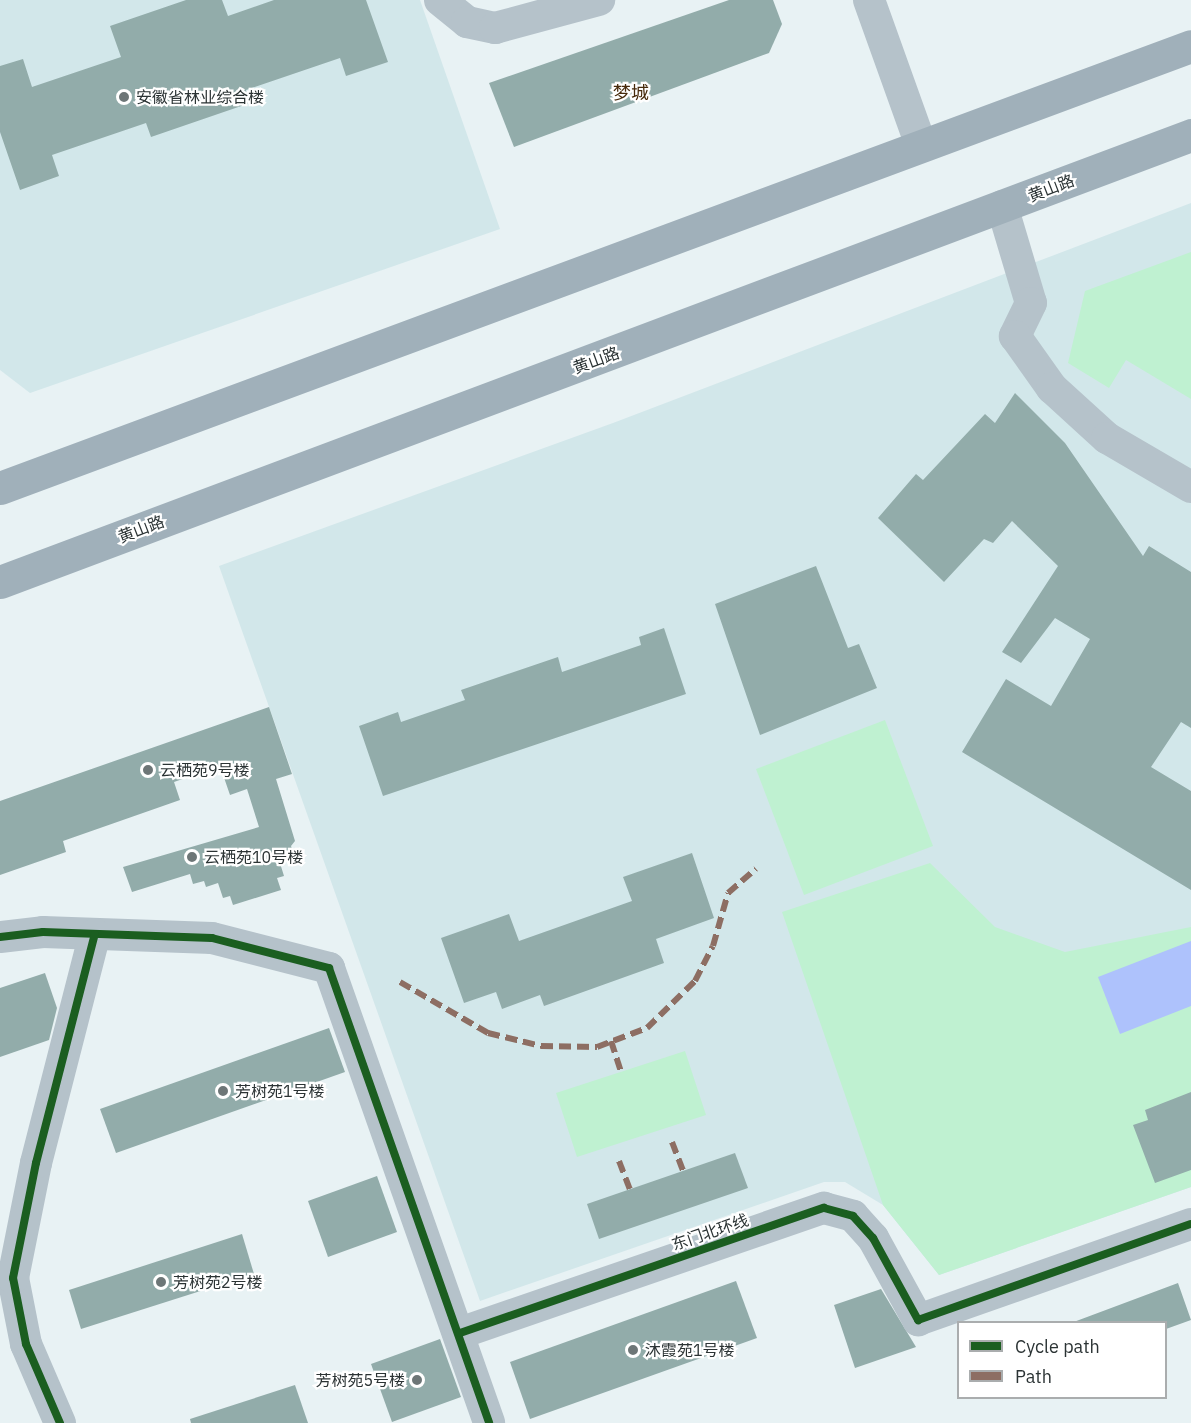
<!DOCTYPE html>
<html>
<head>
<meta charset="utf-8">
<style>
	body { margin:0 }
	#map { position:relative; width:1191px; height:1423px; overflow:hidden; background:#e8f2f4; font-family:"IBM Plex Sans","Noto Sans SC",sans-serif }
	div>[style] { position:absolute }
	.built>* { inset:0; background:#d2e7ea }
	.green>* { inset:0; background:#bff1d1 }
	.water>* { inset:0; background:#aec2fc }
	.building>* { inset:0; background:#92acaa }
	.minor>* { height:32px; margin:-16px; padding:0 16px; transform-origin:16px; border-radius:16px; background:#b5c2ca }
	.major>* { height:33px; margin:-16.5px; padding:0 16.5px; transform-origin:16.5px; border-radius:16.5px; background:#a0b0ba }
	.quiet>* { height:6px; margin-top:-3px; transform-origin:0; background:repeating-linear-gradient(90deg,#8d6e63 0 12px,transparent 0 18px) }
	.cycleway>* { height:8px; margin:-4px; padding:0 4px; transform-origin:4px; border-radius:4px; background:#1b5e20 }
	.dots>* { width:16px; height:16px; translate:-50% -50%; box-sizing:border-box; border:3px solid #fff; border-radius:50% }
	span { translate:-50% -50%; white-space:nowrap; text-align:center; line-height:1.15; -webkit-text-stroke:4.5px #fff; paint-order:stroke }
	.poi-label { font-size:16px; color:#2b3334 }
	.left { translate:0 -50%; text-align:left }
	.right { translate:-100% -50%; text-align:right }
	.street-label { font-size:16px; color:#2b3334 }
	.neighbourhood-label { font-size:18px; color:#472a0c }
	.legend { position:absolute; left:957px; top:1321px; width:210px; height:78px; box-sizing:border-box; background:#fff; border:2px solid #aaadae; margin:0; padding:8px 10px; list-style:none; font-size:18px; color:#2b3334 }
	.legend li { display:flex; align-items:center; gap:12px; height:30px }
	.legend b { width:30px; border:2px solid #aaadae }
</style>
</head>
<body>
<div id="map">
	<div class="built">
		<i style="clip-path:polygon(0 0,420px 0,500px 229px,30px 393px,0 370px)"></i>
		<i style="clip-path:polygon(1191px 203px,1191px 1187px,939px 1275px,883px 1205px,845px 1182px,824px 1182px,480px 1301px,219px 566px,613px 423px)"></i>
	</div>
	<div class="green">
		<i style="clip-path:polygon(1191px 252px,1191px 399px,1126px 360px,1109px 388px,1068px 363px,1085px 291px)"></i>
		<i style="clip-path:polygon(885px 720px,933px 846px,804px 895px,756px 769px)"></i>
		<i style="clip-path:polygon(930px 863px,995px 927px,1065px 952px,1191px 927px,1191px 1187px,939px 1275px,883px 1205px,782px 912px)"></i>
		<i style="clip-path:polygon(685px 1051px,706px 1115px,577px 1157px,556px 1093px)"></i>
	</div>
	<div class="water">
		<i style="clip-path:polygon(1191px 941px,1191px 1006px,1120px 1034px,1098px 977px)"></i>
	</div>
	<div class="building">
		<i style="clip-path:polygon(186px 0,222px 0,228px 16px,274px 0,366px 0,388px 62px,346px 76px,340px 58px,246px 90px,250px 103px,151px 137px,146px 123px,52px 155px,59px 176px,20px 190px,0 132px,0 66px,23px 59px,32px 87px,121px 57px,110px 26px)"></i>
		<i style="clip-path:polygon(729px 0,773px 0,782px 24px,769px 53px,514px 147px,489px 83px)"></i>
		<i style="clip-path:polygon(1015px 393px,1065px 443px,1143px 556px,1149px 546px,1191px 572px,1191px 728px,1181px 722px,1151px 767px,1191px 791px,1191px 890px,962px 752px,1006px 679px,1051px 706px,1090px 639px,1055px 618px,1021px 663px,1002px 652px,1058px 566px,1012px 521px,993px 543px,984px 539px,944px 582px,878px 518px,916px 474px,923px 480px,985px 414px,995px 423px)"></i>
		<i style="clip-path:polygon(816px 566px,848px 648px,859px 644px,877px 688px,760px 735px,715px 604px)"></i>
		<i style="clip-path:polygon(664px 628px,686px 694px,383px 796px,359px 726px,398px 712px,401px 722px,465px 700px,461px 690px,558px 657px,562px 672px,641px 645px,639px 637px)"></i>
		<i style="clip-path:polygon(269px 707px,292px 774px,276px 779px,295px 841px,291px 846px,295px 858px,280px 863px,284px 876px,277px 878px,281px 890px,233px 905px,230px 896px,223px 898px,218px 883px,206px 887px,204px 881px,193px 884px,190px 874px,132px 892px,123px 867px,259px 827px,247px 789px,230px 795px,220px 766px,174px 782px,180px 800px,63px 841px,66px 852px,0 875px,0 801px)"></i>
		<i style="clip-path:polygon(692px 853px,714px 918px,656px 939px,664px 963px,544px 1006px,540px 995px,502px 1009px,496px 992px,464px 1003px,441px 938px,509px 914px,519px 941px,632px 901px,623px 877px)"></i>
		<i style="clip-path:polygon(45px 973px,57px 1008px,49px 1040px,0 1057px,0 988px)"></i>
		<i style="clip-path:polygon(329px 1028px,345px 1072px,116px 1153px,100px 1109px)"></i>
		<i style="clip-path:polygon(1191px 1092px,1191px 1170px,1155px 1183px,1133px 1125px,1148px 1120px,1145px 1110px)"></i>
		<i style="clip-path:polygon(735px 1153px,748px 1188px,599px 1239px,587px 1204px)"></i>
		<i style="clip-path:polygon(377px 1176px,397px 1232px,328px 1257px,308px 1201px)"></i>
		<i style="clip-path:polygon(242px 1234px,254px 1274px,81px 1329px,69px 1290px)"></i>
		<i style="clip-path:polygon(736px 1281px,757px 1338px,530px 1419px,510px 1362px)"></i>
		<i style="clip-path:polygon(1178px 1283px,1191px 1320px,1166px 1329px,1166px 1323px,1071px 1323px)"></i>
		<i style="clip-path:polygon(881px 1289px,916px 1347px,855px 1368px,834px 1305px)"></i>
		<i style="clip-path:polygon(440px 1339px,461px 1397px,392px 1422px,371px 1364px)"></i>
		<i style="clip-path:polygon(295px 1385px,308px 1423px,191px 1423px,190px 1419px)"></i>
	</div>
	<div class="minor">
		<i style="left:440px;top:0;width:35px;rotate:39deg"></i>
		<i style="left:467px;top:22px;width:29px;rotate:12deg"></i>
		<i style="left:495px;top:28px;width:108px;rotate:-15.1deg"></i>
		<i style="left:869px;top:0;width:154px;rotate:70.3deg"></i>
		<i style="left:1002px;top:206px;width:101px;rotate:73.4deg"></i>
		<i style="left:1031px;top:303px;width:37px;rotate:116deg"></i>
		<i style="left:1015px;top:336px;width:64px;rotate:54.6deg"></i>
		<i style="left:1052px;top:388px;width:74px;rotate:42.3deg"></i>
		<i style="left:1107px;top:438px;width:97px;rotate:30.3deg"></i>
		<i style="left:0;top:937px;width:43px;rotate:-6.6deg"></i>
		<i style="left:43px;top:932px;width:169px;rotate:2deg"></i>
		<i style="left:212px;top:938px;width:121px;rotate:14.4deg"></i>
		<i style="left:329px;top:968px;width:482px;rotate:70.6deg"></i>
		<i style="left:460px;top:1333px;width:385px;rotate:-19deg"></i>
		<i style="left:824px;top:1208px;width:30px;rotate:15deg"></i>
		<i style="left:853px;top:1216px;width:30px;rotate:48deg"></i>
		<i style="left:873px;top:1238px;width:94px;rotate:61.2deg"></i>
		<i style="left:918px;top:1320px;width:289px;rotate:-19.4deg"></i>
		<i style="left:60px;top:1423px;width:86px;rotate:-113.3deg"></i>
		<i style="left:26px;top:1344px;width:67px;rotate:-101.1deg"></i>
		<i style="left:13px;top:1278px;width:117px;rotate:-78.7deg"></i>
		<i style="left:36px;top:1163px;width:236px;rotate:-75.6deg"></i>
	</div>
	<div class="major">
		<i style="left:0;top:488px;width:1270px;rotate:-20.36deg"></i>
		<i style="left:0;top:582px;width:1272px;rotate:-20.57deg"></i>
	</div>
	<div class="quiet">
		<i style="left:400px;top:982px;width:102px;rotate:30.1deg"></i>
		<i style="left:488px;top:1033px;width:55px;rotate:13.8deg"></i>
		<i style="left:541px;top:1046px;width:56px;rotate:1deg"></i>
		<i style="left:597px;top:1047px;width:53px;rotate:-20.8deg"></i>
		<i style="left:647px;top:1028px;width:67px;rotate:-44.4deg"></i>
		<i style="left:695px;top:981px;width:39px;rotate:-63deg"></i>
		<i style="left:713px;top:946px;width:55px;rotate:-74.2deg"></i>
		<i style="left:728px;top:893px;width:37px;rotate:-41deg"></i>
		<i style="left:611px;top:1041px;width:32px;rotate:72deg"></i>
		<i style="left:672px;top:1142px;width:31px;rotate:69deg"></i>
		<i style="left:619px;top:1161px;width:30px;rotate:69deg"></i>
	</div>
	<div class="cycleway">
		<i style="left:0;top:937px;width:43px;rotate:-6.6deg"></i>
		<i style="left:43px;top:932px;width:169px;rotate:2deg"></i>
		<i style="left:212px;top:938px;width:121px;rotate:14.4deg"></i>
		<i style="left:329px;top:968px;width:482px;rotate:70.6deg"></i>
		<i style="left:460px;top:1333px;width:385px;rotate:-19deg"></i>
		<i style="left:824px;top:1208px;width:30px;rotate:15deg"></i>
		<i style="left:853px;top:1216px;width:30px;rotate:48deg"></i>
		<i style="left:873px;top:1238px;width:94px;rotate:61.2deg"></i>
		<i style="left:918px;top:1320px;width:289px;rotate:-19.4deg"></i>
		<i style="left:60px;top:1423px;width:86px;rotate:-113.3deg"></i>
		<i style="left:26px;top:1344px;width:67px;rotate:-101.1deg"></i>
		<i style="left:13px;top:1278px;width:117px;rotate:-78.7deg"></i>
		<i style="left:36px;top:1163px;width:236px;rotate:-75.6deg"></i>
	</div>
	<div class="dots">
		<i style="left:124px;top:97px;background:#6d7677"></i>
		<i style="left:148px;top:770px;background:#6d7677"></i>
		<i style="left:192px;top:857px;background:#6d7677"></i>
		<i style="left:223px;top:1091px;background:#6d7677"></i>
		<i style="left:161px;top:1282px;background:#6d7677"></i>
		<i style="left:633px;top:1350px;background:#6d7677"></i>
		<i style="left:417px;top:1380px;background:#6d7677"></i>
	</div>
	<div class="poi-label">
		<span class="left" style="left:136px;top:97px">安徽省林业综合楼</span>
		<span class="left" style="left:160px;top:770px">云栖苑9号楼</span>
		<span class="left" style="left:204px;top:857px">云栖苑10号楼</span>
		<span class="left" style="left:235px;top:1091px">芳树苑1号楼</span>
		<span class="left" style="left:173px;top:1282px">芳树苑2号楼</span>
		<span class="left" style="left:645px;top:1350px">沐霞苑1号楼</span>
		<span class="right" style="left:405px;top:1380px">芳树苑5号楼</span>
	</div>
	<div class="street-label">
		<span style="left:1051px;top:188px;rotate:-21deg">黄山路</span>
		<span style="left:596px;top:360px;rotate:-20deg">黄山路</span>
		<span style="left:141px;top:529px;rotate:-21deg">黄山路</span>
		<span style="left:710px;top:1232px;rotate:-19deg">东门北环线</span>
	</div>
	<div class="neighbourhood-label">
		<span style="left:631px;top:93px">梦城</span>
	</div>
	<ul class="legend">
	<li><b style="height:8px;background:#1b5e20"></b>Cycle path</li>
	<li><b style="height:8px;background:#8d6e63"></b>Path</li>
	</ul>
</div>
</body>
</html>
